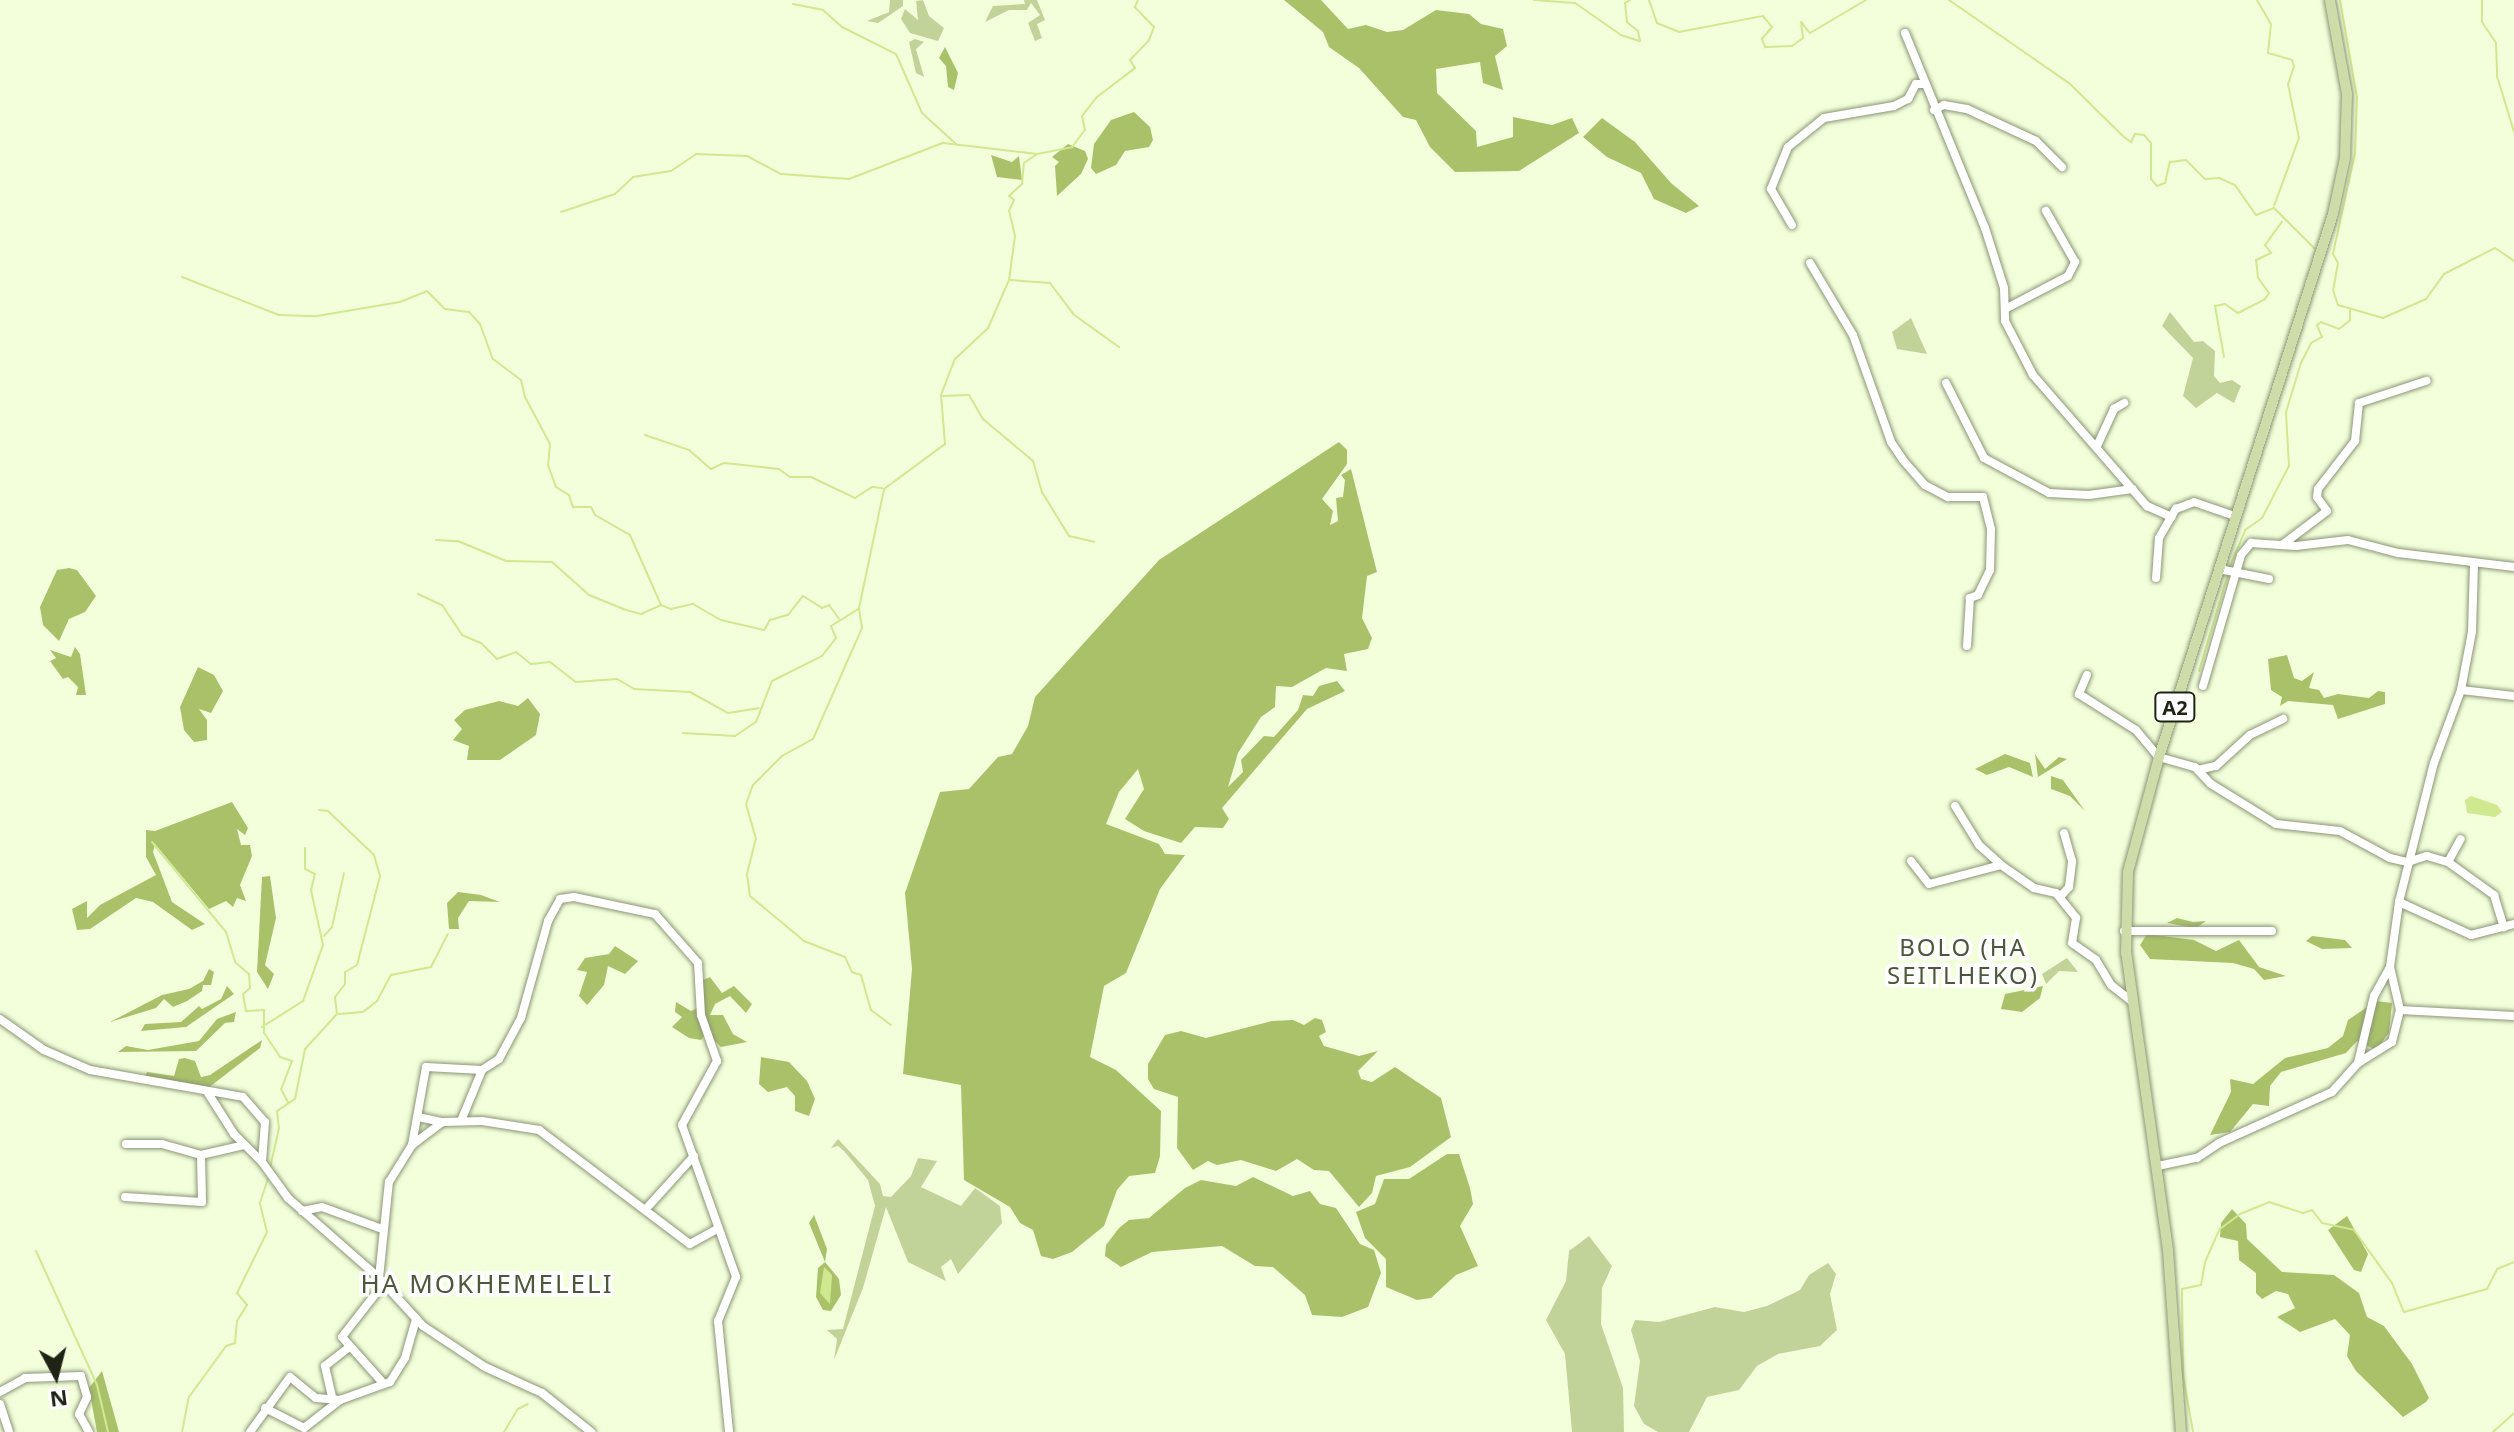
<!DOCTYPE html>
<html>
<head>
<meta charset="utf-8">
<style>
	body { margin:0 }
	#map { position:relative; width:2514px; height:1432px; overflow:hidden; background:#f3ffdb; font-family:"Noto Sans",sans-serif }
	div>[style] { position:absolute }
	.green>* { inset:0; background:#c2d39a }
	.forest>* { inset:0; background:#a9c26a }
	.water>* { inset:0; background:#cfe990 }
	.stream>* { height:2px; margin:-1px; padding:0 1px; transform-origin:1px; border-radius:1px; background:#cfe990 }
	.roads { filter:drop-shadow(0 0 2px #8b9675) drop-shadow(0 0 2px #8b9675) }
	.minor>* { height:8px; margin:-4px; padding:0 4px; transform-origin:4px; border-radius:4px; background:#fff }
	.major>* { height:10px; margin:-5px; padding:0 5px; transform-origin:5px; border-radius:5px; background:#cedcaa }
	span { translate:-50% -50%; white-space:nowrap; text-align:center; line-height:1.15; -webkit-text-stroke:7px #fff; paint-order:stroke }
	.shield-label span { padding:2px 6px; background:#fff; border:2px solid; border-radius:6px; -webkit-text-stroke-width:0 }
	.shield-label { font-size:20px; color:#1f2316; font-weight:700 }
	.neighbourhood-label { font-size:24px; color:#4e5739; letter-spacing:2px }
	.quarter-label { font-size:26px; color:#4e5739; letter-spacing:2px }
	.north { position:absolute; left:16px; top:1336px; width:80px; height:80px; -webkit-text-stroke:6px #fff; paint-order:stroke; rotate:173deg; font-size:22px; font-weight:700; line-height:32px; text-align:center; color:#1f2316 }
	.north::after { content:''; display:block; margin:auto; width:28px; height:36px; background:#1f2316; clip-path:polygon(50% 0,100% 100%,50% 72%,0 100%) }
</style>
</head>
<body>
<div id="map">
	<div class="green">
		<i style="clip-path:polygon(890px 0,903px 0,903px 6px,878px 23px,867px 21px,889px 12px)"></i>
		<i style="clip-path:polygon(923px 0,929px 16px,944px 28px,938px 41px,910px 33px,901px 19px,905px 9px,918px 20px,916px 1px)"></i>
		<i style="clip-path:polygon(1024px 0,1037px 0,1045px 20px,1037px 24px,1042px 38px,1035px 41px,1028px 23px,1040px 15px,1031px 3px,1027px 10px,1009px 10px,985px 22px,993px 6px,1025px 4px)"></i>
		<i style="clip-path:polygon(915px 39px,924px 42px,916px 49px,924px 77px,916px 73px,909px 42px)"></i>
		<i style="clip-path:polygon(2170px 312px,2194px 342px,2203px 341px,2215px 351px,2214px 376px,2220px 383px,2232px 380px,2241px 386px,2234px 403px,2217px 393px,2196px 408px,2183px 396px,2193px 358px,2162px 326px)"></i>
		<i style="clip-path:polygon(1911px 318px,1927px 354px,1897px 349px,1892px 332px)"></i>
		<i style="clip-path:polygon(2067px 958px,2078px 972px,2059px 971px,2046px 984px,2042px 974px)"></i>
		<i style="clip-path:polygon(838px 1139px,880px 1184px,883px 1196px,891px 1197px,911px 1176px,918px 1158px,937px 1161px,921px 1187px,961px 1206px,975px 1188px,1000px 1206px,1002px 1223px,958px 1274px,951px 1259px,941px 1267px,946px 1281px,908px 1262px,886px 1207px,863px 1288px,834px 1360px,837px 1339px,827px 1330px,843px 1329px,875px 1206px,868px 1180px,844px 1151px,838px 1146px,831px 1148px)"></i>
		<i style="clip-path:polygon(1589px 1236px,1612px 1266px,1602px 1288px,1601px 1324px,1623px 1388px,1624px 1432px,1572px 1432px,1565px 1354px,1546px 1320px,1566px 1281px,1569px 1251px)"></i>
		<i style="clip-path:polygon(1828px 1263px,1836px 1274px,1830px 1294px,1837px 1330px,1820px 1346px,1778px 1354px,1757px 1366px,1739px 1390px,1707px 1397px,1689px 1432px,1658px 1432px,1644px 1424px,1634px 1406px,1640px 1361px,1631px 1330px,1635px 1320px,1659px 1322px,1715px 1307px,1744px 1312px,1767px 1306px,1800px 1290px,1809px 1275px)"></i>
	</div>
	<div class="forest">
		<i style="clip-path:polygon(1284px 0,1321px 0,1348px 29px,1366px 25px,1387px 32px,1403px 30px,1436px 10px,1469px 14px,1481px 24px,1503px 29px,1507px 46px,1495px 56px,1503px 90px,1483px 83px,1480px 62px,1436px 69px,1437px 93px,1476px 131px,1477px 147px,1513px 137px,1513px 117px,1552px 125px,1572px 118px,1579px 133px,1519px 171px,1455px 172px,1430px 147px,1416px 120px,1403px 117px,1359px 68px,1329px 47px,1323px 32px)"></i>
		<i style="clip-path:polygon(945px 47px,958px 73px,954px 90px,948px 87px,946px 66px,939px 58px)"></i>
		<i style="clip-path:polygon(1134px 112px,1150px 127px,1153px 140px,1149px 147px,1125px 151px,1116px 165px,1096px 174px,1091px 168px,1094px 144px,1111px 120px)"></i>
		<i style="clip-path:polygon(1602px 118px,1635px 142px,1671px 183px,1699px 206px,1686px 213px,1654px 199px,1641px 173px,1607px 157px,1583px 137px)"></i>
		<i style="clip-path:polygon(1068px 144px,1085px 151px,1088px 159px,1081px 174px,1057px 196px,1055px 166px,1059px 162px,1052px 157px)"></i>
		<i style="clip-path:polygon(991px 155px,1012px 162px,1019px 156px,1022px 180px,997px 177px)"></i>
		<i style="clip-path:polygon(1339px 442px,1347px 450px,1347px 464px,1322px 499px,1333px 511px,1330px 525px,1338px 521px,1336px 498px,1343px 497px,1345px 480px,1341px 475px,1351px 469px,1377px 572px,1367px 576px,1362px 618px,1372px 638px,1368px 649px,1344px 654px,1347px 671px,1326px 668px,1292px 687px,1276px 686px,1275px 707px,1261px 717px,1238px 753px,1228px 787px,1243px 772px,1241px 760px,1264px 736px,1274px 737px,1298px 710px,1303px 695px,1313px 696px,1319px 686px,1337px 681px,1345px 691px,1307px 709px,1222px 808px,1229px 819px,1223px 828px,1195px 827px,1181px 843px,1144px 831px,1125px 819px,1144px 789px,1138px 769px,1119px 792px,1106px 824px,1159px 844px,1165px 854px,1185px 855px,1160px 889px,1126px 973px,1104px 986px,1090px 1057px,1116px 1070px,1161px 1111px,1160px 1156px,1155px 1173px,1129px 1176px,1117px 1190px,1104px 1226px,1072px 1252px,1053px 1259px,1041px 1256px,1033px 1230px,1020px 1223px,1010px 1207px,964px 1180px,961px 1085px,903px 1074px,912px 969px,905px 893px,940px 792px,969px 789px,998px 757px,1012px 754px,1028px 726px,1035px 697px,1159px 560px)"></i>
		<i style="clip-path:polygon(69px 568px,77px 570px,96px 596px,85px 612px,69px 619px,59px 641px,43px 625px,40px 607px,57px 570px)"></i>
		<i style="clip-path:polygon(75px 647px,80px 654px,86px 695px,76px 695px,78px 687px,68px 677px,63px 679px,50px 661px,56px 658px,50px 650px,71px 657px)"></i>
		<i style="clip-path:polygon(2287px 655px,2294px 678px,2302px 681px,2314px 672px,2309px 688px,2319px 690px,2324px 698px,2338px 694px,2369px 698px,2378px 691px,2385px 692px,2385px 704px,2338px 719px,2333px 705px,2288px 701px,2280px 706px,2282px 697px,2271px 690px,2268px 659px)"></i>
		<i style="clip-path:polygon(198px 667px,214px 675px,223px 691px,211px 713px,199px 709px,207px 720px,207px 740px,194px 742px,184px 730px,180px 707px)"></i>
		<i style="clip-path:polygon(528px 698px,540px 714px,536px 735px,500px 760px,467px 760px,469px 746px,453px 740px,462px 729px,454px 720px,465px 710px,499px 701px,518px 706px)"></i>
		<i style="clip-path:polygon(2005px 754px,2030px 763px,2033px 777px,2009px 767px,1987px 775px,1975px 769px)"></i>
		<i style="clip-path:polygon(2035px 754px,2045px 769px,2059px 757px,2067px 759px,2038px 777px)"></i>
		<i style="clip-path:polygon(2051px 776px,2063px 780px,2085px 811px,2070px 796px,2051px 789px)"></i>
		<i style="clip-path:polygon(232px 802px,248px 828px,245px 835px,237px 829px,241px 845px,250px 845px,252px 856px,240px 885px,246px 901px,237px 898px,233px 907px,226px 901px,209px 909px,155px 844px,153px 852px,172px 902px,205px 924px,192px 930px,153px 902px,136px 898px,90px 929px,77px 930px,72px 909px,87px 901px,87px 918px,100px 905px,156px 875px,146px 857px,146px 830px,155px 831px)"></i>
		<i style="clip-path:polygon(270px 876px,276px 918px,265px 965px,274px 974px,268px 989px,257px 972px,262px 877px)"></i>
		<i style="clip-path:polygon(458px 892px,481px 895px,500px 902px,469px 901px,458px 918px,459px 929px,449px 929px,447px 903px)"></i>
		<i style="clip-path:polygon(2177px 918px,2193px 922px,2206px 921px,2196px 928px,2167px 923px)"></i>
		<i style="clip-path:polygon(2147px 934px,2194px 940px,2216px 951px,2239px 940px,2259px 967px,2286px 976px,2264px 980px,2254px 969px,2233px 963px,2150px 959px,2140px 945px)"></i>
		<i style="clip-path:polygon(2312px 936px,2345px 940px,2352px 948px,2322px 949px,2306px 941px)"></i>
		<i style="clip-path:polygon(615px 946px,638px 961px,625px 974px,608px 966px,604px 985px,587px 1005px,579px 996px,587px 972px,577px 970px,585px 958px,609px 954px)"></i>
		<i style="clip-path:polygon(209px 969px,214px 972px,211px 985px,203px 985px,202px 991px,187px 1001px,173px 1007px,164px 999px,156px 1008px,110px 1022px,162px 995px,189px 989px,203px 981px)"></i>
		<i style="clip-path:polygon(710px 977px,722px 993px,734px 986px,752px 1004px,746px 1013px,730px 996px,715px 1004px,710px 1015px,723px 1015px,733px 1034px,747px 1042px,721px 1047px,707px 1033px,701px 1040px,689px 1038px,672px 1027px,682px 1017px,675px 1012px,676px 1002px,691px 1011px,704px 1005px,701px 981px)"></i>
		<i style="clip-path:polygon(227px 986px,234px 994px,186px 1027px,141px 1031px,145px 1024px,181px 1022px,199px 1006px,202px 1009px,221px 999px)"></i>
		<i style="clip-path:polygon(2043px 986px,2040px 998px,2022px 1012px,2001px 1009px,2005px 994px)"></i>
		<i style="clip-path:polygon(2376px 1001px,2392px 1003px,2389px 1033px,2376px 1050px,2357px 1041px,2346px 1053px,2281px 1072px,2270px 1086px,2269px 1106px,2253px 1104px,2230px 1132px,2210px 1135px,2231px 1092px,2230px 1079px,2253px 1084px,2285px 1058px,2328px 1048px,2343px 1036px,2348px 1020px)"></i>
		<i style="clip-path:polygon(236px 1012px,234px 1022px,225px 1023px,196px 1051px,118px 1052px,126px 1046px,148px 1050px,199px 1041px,217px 1019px)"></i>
		<i style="clip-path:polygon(1315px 1018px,1322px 1020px,1326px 1032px,1319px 1036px,1324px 1046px,1359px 1056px,1378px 1051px,1358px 1071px,1361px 1079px,1372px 1082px,1395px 1067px,1441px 1098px,1451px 1137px,1410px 1167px,1376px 1176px,1372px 1193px,1359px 1207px,1329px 1171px,1314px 1170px,1297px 1159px,1276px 1171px,1241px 1160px,1217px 1165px,1208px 1161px,1193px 1170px,1177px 1148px,1178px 1097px,1154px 1089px,1148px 1079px,1148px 1064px,1165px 1035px,1181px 1031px,1206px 1038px,1272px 1021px,1293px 1020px,1304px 1025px)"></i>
		<i style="clip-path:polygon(262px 1040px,260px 1048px,203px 1092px,144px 1079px,147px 1072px,174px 1076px,179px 1059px,185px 1058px,195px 1061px,201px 1077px,210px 1075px)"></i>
		<i style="clip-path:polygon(761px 1057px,789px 1062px,807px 1081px,815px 1099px,809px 1116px,795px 1111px,795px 1096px,787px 1087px,768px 1092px,759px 1084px)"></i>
		<i style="clip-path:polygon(1447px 1154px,1459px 1154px,1470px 1188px,1473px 1204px,1460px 1226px,1478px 1266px,1456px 1275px,1431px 1298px,1417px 1300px,1386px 1287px,1386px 1259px,1365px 1238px,1356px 1212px,1375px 1204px,1384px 1179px,1409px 1179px)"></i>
		<i style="clip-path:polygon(1253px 1177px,1293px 1196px,1310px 1191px,1320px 1204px,1336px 1208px,1360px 1244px,1374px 1250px,1381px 1273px,1368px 1307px,1342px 1317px,1312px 1315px,1305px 1295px,1273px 1267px,1255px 1266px,1222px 1246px,1152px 1252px,1121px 1267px,1105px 1256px,1106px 1245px,1119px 1228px,1129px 1220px,1149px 1218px,1185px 1188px,1201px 1180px,1236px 1186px)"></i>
		<i style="clip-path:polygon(2232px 1209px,2246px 1224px,2247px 1239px,2282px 1272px,2334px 1275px,2359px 1293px,2367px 1317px,2384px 1326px,2412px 1364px,2429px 1398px,2426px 1402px,2403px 1417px,2356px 1371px,2347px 1356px,2350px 1335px,2335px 1319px,2300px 1332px,2277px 1317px,2295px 1308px,2288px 1294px,2276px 1291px,2262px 1299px,2256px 1293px,2256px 1273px,2239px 1260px,2238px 1241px,2220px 1237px,2221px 1223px)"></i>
		<i style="clip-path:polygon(814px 1215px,827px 1249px,825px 1262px,839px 1279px,841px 1295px,831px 1311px,823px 1310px,816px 1297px,818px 1268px,825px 1262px,809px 1223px)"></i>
		<i style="clip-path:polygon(2347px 1216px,2368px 1254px,2361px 1272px,2354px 1270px,2328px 1230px)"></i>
		<i style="clip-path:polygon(102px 1371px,119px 1432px,97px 1432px,89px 1388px)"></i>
	</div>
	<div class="water">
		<i style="clip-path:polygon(2471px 796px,2497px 805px,2502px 812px,2495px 817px,2467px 813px,2465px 800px)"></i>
		<i style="clip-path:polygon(824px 1267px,832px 1275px,830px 1304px,820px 1293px)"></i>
	</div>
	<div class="stream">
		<i style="left:1534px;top:0;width:41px;rotate:4.2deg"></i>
		<i style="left:1575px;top:3px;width:56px;rotate:34.8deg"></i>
		<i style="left:1621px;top:35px;width:20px;rotate:18deg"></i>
		<i style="left:1640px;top:41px;width:10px;rotate:-101deg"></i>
		<i style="left:1638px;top:31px;width:14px;rotate:-141deg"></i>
		<i style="left:1627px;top:22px;width:19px;rotate:-96deg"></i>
		<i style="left:1625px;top:3px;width:6px;rotate:-31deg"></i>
		<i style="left:1649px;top:0;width:24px;rotate:71deg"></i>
		<i style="left:1657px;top:23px;width:24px;rotate:22deg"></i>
		<i style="left:1679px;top:32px;width:86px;rotate:-10.8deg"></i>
		<i style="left:1763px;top:16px;width:14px;rotate:51deg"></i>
		<i style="left:1772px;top:27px;width:16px;rotate:130deg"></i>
		<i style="left:1762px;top:39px;width:9px;rotate:69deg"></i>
		<i style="left:1765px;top:47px;width:27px;rotate:-2deg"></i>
		<i style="left:1792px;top:46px;width:14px;rotate:-36deg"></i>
		<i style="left:1803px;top:38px;width:16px;rotate:-97deg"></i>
		<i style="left:1801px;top:22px;width:14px;rotate:51deg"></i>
		<i style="left:1810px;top:33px;width:65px;rotate:-30.5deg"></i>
		<i style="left:1949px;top:0;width:146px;rotate:34.7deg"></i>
		<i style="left:2069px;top:83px;width:77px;rotate:44.5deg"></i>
		<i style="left:2124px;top:137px;width:9px;rotate:36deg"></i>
		<i style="left:2131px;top:142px;width:9px;rotate:-63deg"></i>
		<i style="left:2135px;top:134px;width:9px;rotate:6deg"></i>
		<i style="left:2144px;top:135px;width:11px;rotate:49deg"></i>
		<i style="left:2151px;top:143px;width:36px;rotate:90deg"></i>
		<i style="left:2151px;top:179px;width:9px;rotate:49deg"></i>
		<i style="left:2157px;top:186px;width:9px;rotate:-21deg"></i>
		<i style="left:2165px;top:183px;width:22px;rotate:-77deg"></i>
		<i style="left:2170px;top:162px;width:16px;rotate:-7deg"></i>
		<i style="left:2186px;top:160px;width:27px;rotate:45deg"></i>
		<i style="left:2205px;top:179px;width:14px;rotate:-4deg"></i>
		<i style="left:2219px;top:178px;width:17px;rotate:24deg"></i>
		<i style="left:2235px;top:185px;width:37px;rotate:55deg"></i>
		<i style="left:2256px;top:215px;width:19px;rotate:-21deg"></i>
		<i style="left:2274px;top:208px;width:57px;rotate:45deg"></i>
		<i style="left:2257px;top:0;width:28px;rotate:60deg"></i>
		<i style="left:2271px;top:24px;width:29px;rotate:96deg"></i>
		<i style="left:2268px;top:53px;width:25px;rotate:16deg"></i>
		<i style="left:2292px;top:60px;width:6px;rotate:72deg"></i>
		<i style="left:2294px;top:66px;width:19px;rotate:108deg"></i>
		<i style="left:2288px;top:84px;width:55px;rotate:78.5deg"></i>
		<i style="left:2299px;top:138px;width:72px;rotate:110.2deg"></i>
		<i style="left:2340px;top:0;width:98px;rotate:80.1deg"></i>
		<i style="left:2357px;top:97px;width:56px;rotate:92deg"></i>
		<i style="left:2355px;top:153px;width:103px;rotate:102.3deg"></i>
		<i style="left:2333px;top:254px;width:10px;rotate:61deg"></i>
		<i style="left:2338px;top:263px;width:27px;rotate:100deg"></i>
		<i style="left:2333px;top:290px;width:16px;rotate:72deg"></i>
		<i style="left:2338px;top:305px;width:47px;rotate:16.1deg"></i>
		<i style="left:2383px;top:318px;width:47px;rotate:-23.8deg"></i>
		<i style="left:2426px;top:299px;width:31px;rotate:-54deg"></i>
		<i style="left:2444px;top:274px;width:57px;rotate:-27deg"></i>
		<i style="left:2495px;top:248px;width:23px;rotate:34deg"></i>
		<i style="left:2482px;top:0;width:22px;rotate:90deg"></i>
		<i style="left:2482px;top:22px;width:25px;rotate:56deg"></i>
		<i style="left:2496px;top:43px;width:33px;rotate:88deg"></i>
		<i style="left:2497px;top:76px;width:59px;rotate:73.1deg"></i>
		<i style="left:793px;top:4px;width:31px;rotate:11deg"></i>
		<i style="left:823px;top:10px;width:25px;rotate:42deg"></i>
		<i style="left:842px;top:27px;width:60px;rotate:26.6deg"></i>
		<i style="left:896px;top:54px;width:64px;rotate:66.2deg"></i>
		<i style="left:922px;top:113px;width:46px;rotate:42.4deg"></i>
		<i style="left:561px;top:212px;width:57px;rotate:-18.4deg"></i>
		<i style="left:615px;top:194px;width:25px;rotate:-43deg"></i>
		<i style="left:633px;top:177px;width:38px;rotate:-9deg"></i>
		<i style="left:671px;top:171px;width:30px;rotate:-34deg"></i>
		<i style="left:696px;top:154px;width:51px;rotate:2.2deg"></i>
		<i style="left:747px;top:156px;width:38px;rotate:28deg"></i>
		<i style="left:781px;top:174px;width:68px;rotate:4.2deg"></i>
		<i style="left:849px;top:179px;width:101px;rotate:-21deg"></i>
		<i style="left:943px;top:143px;width:95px;rotate:6.7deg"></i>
		<i style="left:182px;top:277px;width:104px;rotate:21.4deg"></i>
		<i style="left:279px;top:315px;width:38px;rotate:2deg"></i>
		<i style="left:317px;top:316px;width:84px;rotate:-9.6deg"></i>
		<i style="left:400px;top:302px;width:29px;rotate:-22deg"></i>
		<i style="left:427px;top:291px;width:25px;rotate:45deg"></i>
		<i style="left:445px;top:309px;width:24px;rotate:7deg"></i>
		<i style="left:469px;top:312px;width:16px;rotate:47deg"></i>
		<i style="left:480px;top:324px;width:37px;rotate:70deg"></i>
		<i style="left:493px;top:359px;width:35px;rotate:37deg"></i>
		<i style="left:521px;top:380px;width:17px;rotate:77deg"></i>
		<i style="left:525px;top:397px;width:53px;rotate:62deg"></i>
		<i style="left:550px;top:444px;width:21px;rotate:95deg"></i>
		<i style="left:548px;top:465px;width:23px;rotate:70deg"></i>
		<i style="left:556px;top:487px;width:15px;rotate:32deg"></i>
		<i style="left:569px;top:495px;width:13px;rotate:72deg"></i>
		<i style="left:573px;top:507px;width:18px"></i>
		<i style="left:591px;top:507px;width:9px;rotate:63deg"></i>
		<i style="left:595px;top:515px;width:40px;rotate:29.7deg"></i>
		<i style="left:630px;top:535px;width:77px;rotate:66.1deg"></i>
		<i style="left:661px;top:605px;width:11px;rotate:22deg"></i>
		<i style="left:671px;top:609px;width:23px;rotate:-13deg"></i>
		<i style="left:693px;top:604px;width:32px;rotate:30deg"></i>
		<i style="left:721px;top:620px;width:44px;rotate:13.1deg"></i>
		<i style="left:764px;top:630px;width:12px;rotate:-59deg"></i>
		<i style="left:770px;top:620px;width:19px;rotate:-16deg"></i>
		<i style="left:788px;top:615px;width:24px;rotate:-52deg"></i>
		<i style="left:803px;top:596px;width:22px;rotate:32deg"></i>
		<i style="left:822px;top:608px;width:8px;rotate:-23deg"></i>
		<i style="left:829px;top:605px;width:17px;rotate:54deg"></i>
		<i style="left:1010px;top:280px;width:40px;rotate:4.3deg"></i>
		<i style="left:1050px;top:283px;width:39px;rotate:53deg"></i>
		<i style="left:1073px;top:314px;width:57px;rotate:35.7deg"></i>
		<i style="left:2224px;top:357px;width:52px;rotate:-100deg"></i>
		<i style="left:2215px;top:306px;width:10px;rotate:-11deg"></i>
		<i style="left:2225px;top:304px;width:16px;rotate:35deg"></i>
		<i style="left:2238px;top:313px;width:30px;rotate:-27deg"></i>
		<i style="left:2265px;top:299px;width:7px;rotate:-56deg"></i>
		<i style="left:2269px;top:293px;width:19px;rotate:-126deg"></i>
		<i style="left:2258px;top:278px;width:18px;rotate:-96deg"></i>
		<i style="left:2256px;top:260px;width:17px;rotate:-25deg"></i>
		<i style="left:2271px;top:253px;width:10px;rotate:-127deg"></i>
		<i style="left:2265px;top:245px;width:29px;rotate:-54deg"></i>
		<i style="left:943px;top:396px;width:26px;rotate:-2deg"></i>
		<i style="left:969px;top:395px;width:28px;rotate:60deg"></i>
		<i style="left:983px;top:419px;width:65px;rotate:40deg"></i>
		<i style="left:1033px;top:461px;width:32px;rotate:74deg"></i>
		<i style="left:1042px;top:492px;width:52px;rotate:58.5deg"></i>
		<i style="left:1069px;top:536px;width:26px;rotate:13deg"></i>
		<i style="left:645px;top:435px;width:46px;rotate:18.8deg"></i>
		<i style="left:689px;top:450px;width:29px;rotate:41deg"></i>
		<i style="left:711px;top:469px;width:14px;rotate:-25deg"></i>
		<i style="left:724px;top:463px;width:55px;rotate:6.2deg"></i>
		<i style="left:779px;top:469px;width:14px;rotate:36deg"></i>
		<i style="left:790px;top:477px;width:21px"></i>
		<i style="left:811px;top:477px;width:49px;rotate:25.5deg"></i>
		<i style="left:855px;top:498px;width:20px;rotate:-33deg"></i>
		<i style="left:872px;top:487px;width:10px;rotate:6deg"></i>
		<i style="left:436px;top:540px;width:22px;rotate:3deg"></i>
		<i style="left:458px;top:541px;width:52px;rotate:22.6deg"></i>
		<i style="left:506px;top:561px;width:46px;rotate:1.2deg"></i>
		<i style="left:552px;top:562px;width:50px;rotate:41.7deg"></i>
		<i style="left:589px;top:595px;width:40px;rotate:22deg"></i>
		<i style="left:626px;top:610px;width:16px;rotate:15deg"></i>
		<i style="left:641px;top:614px;width:22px;rotate:-24deg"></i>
		<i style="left:2230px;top:566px;width:39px;rotate:-67deg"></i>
		<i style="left:2245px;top:530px;width:21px;rotate:-35deg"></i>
		<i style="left:2262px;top:518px;width:59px;rotate:-62.6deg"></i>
		<i style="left:2289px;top:466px;width:54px;rotate:-93.2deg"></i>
		<i style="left:2286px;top:412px;width:51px;rotate:-73deg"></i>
		<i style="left:2301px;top:363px;width:22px;rotate:-63deg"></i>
		<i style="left:2311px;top:343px;width:13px;rotate:-29deg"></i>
		<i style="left:2322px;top:337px;width:13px;rotate:-113deg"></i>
		<i style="left:2317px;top:325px;width:5px;rotate:-37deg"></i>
		<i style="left:2321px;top:322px;width:19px;rotate:21deg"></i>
		<i style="left:2339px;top:329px;width:14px;rotate:-39deg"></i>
		<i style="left:2350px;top:320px;width:10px;rotate:-90deg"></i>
		<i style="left:418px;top:594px;width:26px;rotate:25deg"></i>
		<i style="left:442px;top:605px;width:36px;rotate:56deg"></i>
		<i style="left:462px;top:635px;width:21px;rotate:23deg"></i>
		<i style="left:481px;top:643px;width:23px;rotate:45deg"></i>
		<i style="left:497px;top:659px;width:20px;rotate:-20deg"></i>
		<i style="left:516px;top:652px;width:19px;rotate:39deg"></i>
		<i style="left:531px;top:664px;width:19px;rotate:-6deg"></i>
		<i style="left:550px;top:662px;width:33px;rotate:38deg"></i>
		<i style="left:576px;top:682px;width:41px;rotate:-4.2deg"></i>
		<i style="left:617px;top:679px;width:20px;rotate:30deg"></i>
		<i style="left:634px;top:689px;width:56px;rotate:3.1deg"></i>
		<i style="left:690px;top:692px;width:43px;rotate:28.9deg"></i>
		<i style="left:728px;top:713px;width:31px;rotate:-9deg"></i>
		<i style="left:2199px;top:671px;width:101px;rotate:-73.4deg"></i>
		<i style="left:683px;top:733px;width:52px;rotate:3.3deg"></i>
		<i style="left:735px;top:736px;width:25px;rotate:-34deg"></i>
		<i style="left:756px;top:722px;width:44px;rotate:-68.7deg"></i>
		<i style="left:772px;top:681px;width:56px;rotate:-26.6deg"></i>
		<i style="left:822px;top:656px;width:23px;rotate:-52deg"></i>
		<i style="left:836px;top:638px;width:13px;rotate:-113deg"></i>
		<i style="left:831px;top:626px;width:32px;rotate:-32deg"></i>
		<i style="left:152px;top:842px;width:117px;rotate:50.6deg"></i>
		<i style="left:226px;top:932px;width:31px;rotate:73deg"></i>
		<i style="left:235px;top:962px;width:18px;rotate:41deg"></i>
		<i style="left:249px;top:974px;width:14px;rotate:86deg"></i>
		<i style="left:250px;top:988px;width:9px;rotate:139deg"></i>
		<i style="left:243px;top:994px;width:17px;rotate:80deg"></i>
		<i style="left:246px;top:1011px;width:18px;rotate:-3deg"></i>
		<i style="left:264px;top:1010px;width:23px;rotate:90deg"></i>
		<i style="left:264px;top:1033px;width:29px;rotate:56deg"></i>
		<i style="left:280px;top:1057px;width:13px;rotate:18deg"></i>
		<i style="left:292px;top:1061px;width:30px;rotate:111deg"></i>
		<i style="left:281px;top:1089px;width:15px;rotate:62deg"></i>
		<i style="left:324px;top:936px;width:12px;rotate:-48deg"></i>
		<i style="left:332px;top:927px;width:55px;rotate:-77.5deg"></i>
		<i style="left:339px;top:1014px;width:24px;rotate:-5deg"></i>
		<i style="left:363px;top:1012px;width:18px;rotate:-38deg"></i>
		<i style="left:377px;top:1001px;width:30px;rotate:-62deg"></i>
		<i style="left:391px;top:975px;width:41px;rotate:-11.3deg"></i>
		<i style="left:431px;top:967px;width:37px;rotate:-63deg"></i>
		<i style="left:891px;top:1025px;width:25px;rotate:-143deg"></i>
		<i style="left:871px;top:1010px;width:36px;rotate:-106deg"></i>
		<i style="left:861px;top:975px;width:9px;rotate:-162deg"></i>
		<i style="left:852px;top:972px;width:17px;rotate:-115deg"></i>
		<i style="left:845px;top:957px;width:44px;rotate:-158.7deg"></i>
		<i style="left:804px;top:941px;width:70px;rotate:-140.2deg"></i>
		<i style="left:750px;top:896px;width:22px;rotate:-98deg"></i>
		<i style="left:747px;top:874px;width:36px;rotate:-76deg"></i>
		<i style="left:756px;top:839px;width:36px;rotate:-106deg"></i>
		<i style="left:746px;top:804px;width:20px;rotate:-70deg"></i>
		<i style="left:753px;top:785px;width:41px;rotate:-45deg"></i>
		<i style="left:782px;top:756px;width:35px;rotate:-29deg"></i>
		<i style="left:813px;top:739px;width:121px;rotate:-66.2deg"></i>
		<i style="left:862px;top:628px;width:20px;rotate:-99deg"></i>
		<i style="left:859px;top:608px;width:122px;rotate:-78.1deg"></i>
		<i style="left:884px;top:489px;width:76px;rotate:-36.4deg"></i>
		<i style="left:945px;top:444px;width:49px;rotate:-94.7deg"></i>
		<i style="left:941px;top:395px;width:39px;rotate:-69deg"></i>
		<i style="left:955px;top:359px;width:45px;rotate:-43.2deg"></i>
		<i style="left:988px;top:328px;width:52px;rotate:-66.4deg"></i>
		<i style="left:1009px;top:280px;width:44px;rotate:-82.2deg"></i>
		<i style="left:1015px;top:236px;width:26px;rotate:-103deg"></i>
		<i style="left:1009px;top:211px;width:12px;rotate:-66deg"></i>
		<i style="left:1014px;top:200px;width:6px;rotate:-141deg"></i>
		<i style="left:1009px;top:196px;width:18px;rotate:-43deg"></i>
		<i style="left:1022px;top:184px;width:21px;rotate:-85deg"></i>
		<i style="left:1024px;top:163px;width:16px;rotate:-35deg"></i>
		<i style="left:1037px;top:154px;width:36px;rotate:-11deg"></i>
		<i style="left:1072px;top:147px;width:21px;rotate:-53deg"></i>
		<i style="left:1085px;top:130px;width:14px;rotate:-102deg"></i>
		<i style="left:1082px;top:116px;width:24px;rotate:-52deg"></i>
		<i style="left:1097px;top:97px;width:48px;rotate:-37.3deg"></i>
		<i style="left:1135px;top:68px;width:9px;rotate:-122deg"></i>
		<i style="left:1130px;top:60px;width:28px;rotate:-46deg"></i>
		<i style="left:1149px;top:40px;width:14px;rotate:-69deg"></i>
		<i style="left:1154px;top:27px;width:28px;rotate:-134deg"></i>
		<i style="left:1135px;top:7px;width:8px;rotate:-67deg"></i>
		<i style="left:262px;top:1027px;width:49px;rotate:-32.4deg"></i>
		<i style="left:303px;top:1001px;width:59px;rotate:-70.3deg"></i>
		<i style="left:323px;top:945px;width:56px;rotate:-102.3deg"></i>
		<i style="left:311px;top:890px;width:16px;rotate:-76deg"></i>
		<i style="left:315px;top:874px;width:11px;rotate:-153deg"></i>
		<i style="left:305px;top:869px;width:21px;rotate:-90deg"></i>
		<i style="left:270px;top:1168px;width:41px;rotate:-77.3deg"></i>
		<i style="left:279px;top:1128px;width:17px;rotate:-97deg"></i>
		<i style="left:277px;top:1111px;width:22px;rotate:-34deg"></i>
		<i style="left:295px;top:1099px;width:51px;rotate:-78.7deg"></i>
		<i style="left:305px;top:1049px;width:47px;rotate:-47.6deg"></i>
		<i style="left:337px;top:1014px;width:17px;rotate:-97deg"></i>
		<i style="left:335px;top:997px;width:16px;rotate:-52deg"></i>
		<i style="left:345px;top:984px;width:12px;rotate:-90deg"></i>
		<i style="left:345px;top:972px;width:14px;rotate:-30deg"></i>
		<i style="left:357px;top:965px;width:92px;rotate:-75.5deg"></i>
		<i style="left:380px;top:876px;width:22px;rotate:-106deg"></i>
		<i style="left:374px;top:855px;width:64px;rotate:-136.3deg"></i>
		<i style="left:328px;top:811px;width:9px;rotate:-174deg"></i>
		<i style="left:36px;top:1251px;width:147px;rotate:65.5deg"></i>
		<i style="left:97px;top:1385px;width:48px;rotate:76.8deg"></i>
		<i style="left:182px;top:1432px;width:36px;rotate:-79deg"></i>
		<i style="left:189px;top:1397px;width:63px;rotate:-54deg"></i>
		<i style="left:226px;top:1346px;width:9px;rotate:-18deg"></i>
		<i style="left:235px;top:1343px;width:22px;rotate:-85deg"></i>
		<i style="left:237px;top:1321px;width:19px;rotate:-58deg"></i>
		<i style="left:247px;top:1305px;width:16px;rotate:-130deg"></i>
		<i style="left:237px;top:1293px;width:68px;rotate:-63.8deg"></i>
		<i style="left:267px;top:1232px;width:30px;rotate:-104deg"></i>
		<i style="left:260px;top:1203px;width:25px;rotate:-72deg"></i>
		<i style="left:504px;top:1432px;width:27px;rotate:-59deg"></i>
		<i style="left:518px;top:1409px;width:11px;rotate:-27deg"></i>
		<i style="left:2193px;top:1432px;width:58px;rotate:-100deg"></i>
		<i style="left:2183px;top:1375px;width:86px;rotate:-90.7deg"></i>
		<i style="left:2182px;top:1289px;width:19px;rotate:-12deg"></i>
		<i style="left:2201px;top:1285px;width:23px;rotate:-80deg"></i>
		<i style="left:2205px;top:1262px;width:36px;rotate:-66deg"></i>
		<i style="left:2220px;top:1229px;width:25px;rotate:-37deg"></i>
		<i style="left:2240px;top:1214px;width:31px;rotate:-22deg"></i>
		<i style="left:2269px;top:1202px;width:36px;rotate:18deg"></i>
		<i style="left:2303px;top:1213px;width:9px;rotate:-18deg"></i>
		<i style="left:2312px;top:1210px;width:16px;rotate:52deg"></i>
		<i style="left:2322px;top:1223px;width:33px;rotate:12deg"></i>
		<i style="left:2354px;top:1230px;width:65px;rotate:54.4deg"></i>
		<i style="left:2392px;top:1283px;width:31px;rotate:68deg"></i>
		<i style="left:2404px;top:1312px;width:86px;rotate:-15.5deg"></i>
		<i style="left:2487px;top:1289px;width:22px;rotate:-63deg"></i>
		<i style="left:2497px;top:1269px;width:18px;rotate:-22deg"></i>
		<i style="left:2493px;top:1432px;width:28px;rotate:-42deg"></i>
	</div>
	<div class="roads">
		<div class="minor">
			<i style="left:1905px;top:33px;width:211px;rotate:67.7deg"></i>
			<i style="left:1985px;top:228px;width:63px;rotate:72.4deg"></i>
			<i style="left:2004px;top:288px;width:33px;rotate:88deg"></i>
			<i style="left:2005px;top:321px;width:61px;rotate:62.6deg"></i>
			<i style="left:2033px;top:375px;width:174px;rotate:49deg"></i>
			<i style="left:2147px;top:506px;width:27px;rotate:24deg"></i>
			<i style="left:1934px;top:110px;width:11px;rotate:-27deg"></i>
			<i style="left:1944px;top:105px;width:23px;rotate:10deg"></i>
			<i style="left:1967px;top:109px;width:76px;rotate:24.9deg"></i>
			<i style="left:2036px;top:141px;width:37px;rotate:45deg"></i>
			<i style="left:1792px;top:225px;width:42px;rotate:-120.3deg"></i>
			<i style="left:1771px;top:189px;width:45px;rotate:-68deg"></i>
			<i style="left:1788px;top:147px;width:46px;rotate:-38.9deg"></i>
			<i style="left:1824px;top:118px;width:71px;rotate:-9.7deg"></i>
			<i style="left:1894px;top:106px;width:16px;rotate:-27deg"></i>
			<i style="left:1908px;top:99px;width:17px;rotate:-62deg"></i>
			<i style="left:1916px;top:84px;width:7px"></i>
			<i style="left:1810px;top:263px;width:84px;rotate:59.2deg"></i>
			<i style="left:1853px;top:335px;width:114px;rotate:70.4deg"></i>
			<i style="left:1891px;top:442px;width:22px;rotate:56deg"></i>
			<i style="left:1903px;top:460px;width:33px;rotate:49deg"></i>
			<i style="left:1925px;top:485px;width:26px;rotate:28deg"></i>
			<i style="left:1948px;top:497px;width:35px"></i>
			<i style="left:1983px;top:497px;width:33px;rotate:76deg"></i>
			<i style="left:1991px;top:529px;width:41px;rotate:91.4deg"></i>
			<i style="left:1990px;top:570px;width:28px;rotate:116deg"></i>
			<i style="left:1978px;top:595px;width:9px;rotate:159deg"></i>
			<i style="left:1970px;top:598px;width:48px;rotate:93.6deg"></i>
			<i style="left:2005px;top:309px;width:71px;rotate:-27.6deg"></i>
			<i style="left:2068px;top:276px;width:16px;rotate:-63deg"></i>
			<i style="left:2075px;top:262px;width:59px;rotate:-119.6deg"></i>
			<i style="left:1946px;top:383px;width:84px;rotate:63.1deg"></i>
			<i style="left:1984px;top:458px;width:74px;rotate:28.3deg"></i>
			<i style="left:2049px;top:493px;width:40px;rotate:2.9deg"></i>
			<i style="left:2089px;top:495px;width:44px;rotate:-7.8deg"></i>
			<i style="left:2097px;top:446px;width:41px;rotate:-65.3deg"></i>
			<i style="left:2114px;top:409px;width:12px;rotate:-31deg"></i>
			<i style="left:2282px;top:545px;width:56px;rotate:-37.1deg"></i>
			<i style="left:2327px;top:511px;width:17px;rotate:-126deg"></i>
			<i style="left:2317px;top:497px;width:8px;rotate:-83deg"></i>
			<i style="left:2318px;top:489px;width:61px;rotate:-52.4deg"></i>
			<i style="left:2355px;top:441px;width:38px;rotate:-84deg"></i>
			<i style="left:2359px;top:403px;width:71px;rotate:-18.2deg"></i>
			<i style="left:2219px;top:569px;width:51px;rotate:11.3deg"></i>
			<i style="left:2156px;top:578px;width:40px;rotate:-85.7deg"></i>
			<i style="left:2159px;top:538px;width:34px;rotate:-60deg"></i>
			<i style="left:2176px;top:509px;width:19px;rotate:-21deg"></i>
			<i style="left:2194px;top:502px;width:43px;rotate:18.9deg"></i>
			<i style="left:2087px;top:675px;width:21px;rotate:113deg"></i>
			<i style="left:2079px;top:694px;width:67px;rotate:32.3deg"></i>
			<i style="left:2136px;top:730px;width:35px;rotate:50deg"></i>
			<i style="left:2159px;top:757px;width:37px;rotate:16deg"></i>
			<i style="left:2195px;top:767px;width:23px;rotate:47deg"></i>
			<i style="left:2211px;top:784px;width:76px;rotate:31.6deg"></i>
			<i style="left:2276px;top:824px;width:64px;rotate:6.2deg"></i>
			<i style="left:2340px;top:831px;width:57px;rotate:28.4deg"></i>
			<i style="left:2390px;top:858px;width:18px;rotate:13deg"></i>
			<i style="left:2408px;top:862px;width:20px;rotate:-18deg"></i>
			<i style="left:2427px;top:856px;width:22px;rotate:16deg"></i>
			<i style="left:2448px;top:862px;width:57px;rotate:35.7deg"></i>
			<i style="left:2494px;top:895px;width:34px;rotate:73deg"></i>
			<i style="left:2203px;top:686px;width:136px;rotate:-73.8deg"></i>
			<i style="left:2241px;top:555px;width:16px;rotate:-50deg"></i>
			<i style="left:2251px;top:543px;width:45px;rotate:3.8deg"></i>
			<i style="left:2296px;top:546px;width:52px;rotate:-6.6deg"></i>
			<i style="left:2348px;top:540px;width:52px;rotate:14.6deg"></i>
			<i style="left:2398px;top:553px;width:117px;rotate:6.9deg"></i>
			<i style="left:2461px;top:690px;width:53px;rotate:6.5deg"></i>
			<i style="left:2198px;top:770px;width:18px;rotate:-13deg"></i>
			<i style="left:2216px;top:766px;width:46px;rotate:-42.4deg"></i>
			<i style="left:2250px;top:735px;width:37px;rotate:-26deg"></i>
			<i style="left:1955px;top:806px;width:46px;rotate:58.4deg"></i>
			<i style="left:1979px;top:845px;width:30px;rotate:42deg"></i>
			<i style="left:1911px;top:861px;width:29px;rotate:52deg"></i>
			<i style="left:1929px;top:884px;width:74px;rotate:-14.8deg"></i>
			<i style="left:2001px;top:865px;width:40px;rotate:34.9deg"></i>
			<i style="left:2034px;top:888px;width:23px;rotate:13deg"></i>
			<i style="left:2056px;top:893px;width:32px;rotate:51deg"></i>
			<i style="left:2076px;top:918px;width:25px;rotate:99deg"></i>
			<i style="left:2072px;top:943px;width:29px;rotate:35deg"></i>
			<i style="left:2096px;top:960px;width:29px;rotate:59deg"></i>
			<i style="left:2111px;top:985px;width:29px;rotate:38deg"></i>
			<i style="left:2448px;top:862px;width:26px;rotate:-61deg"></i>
			<i style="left:2060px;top:897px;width:13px;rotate:-48deg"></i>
			<i style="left:2069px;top:887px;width:26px;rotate:-83deg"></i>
			<i style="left:2072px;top:861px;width:29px;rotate:-106deg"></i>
			<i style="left:2399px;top:902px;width:79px;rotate:24.6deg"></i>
			<i style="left:2471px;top:935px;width:44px;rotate:-14.3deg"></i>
			<i style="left:2124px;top:931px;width:148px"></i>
			<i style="left:2400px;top:1010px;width:44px;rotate:-103.1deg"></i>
			<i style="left:2390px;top:967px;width:66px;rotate:-82.1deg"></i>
			<i style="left:2399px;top:902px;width:143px;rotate:-75.9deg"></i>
			<i style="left:2434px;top:763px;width:78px;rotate:-69.7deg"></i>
			<i style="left:2461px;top:690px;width:59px;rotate:-79.3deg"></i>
			<i style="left:2472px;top:632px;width:67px;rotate:-88.3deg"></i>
			<i style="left:0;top:1019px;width:54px;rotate:35.2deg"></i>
			<i style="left:44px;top:1050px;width:50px;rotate:23.5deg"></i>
			<i style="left:90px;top:1070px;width:155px;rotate:10deg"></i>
			<i style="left:243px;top:1097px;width:33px;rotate:49deg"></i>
			<i style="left:265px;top:1122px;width:40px;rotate:94.3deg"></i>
			<i style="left:262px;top:1162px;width:44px;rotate:54.2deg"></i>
			<i style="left:288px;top:1198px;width:121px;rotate:41.3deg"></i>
			<i style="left:379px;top:1278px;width:65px;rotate:47.5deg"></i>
			<i style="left:423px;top:1326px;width:74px;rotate:33.5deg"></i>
			<i style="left:485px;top:1367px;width:63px;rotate:24.5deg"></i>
			<i style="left:542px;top:1393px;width:63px;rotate:38.5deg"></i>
			<i style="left:2358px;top:1063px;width:40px;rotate:-32deg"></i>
			<i style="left:2392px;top:1042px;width:33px;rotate:-76deg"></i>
			<i style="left:2400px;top:1010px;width:114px;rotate:3deg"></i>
			<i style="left:208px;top:1093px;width:49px;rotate:57.6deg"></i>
			<i style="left:234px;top:1134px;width:40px;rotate:45deg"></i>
			<i style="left:418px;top:1117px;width:25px;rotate:12deg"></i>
			<i style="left:461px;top:1121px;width:55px;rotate:-67.6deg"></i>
			<i style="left:482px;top:1070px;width:20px;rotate:-33deg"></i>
			<i style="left:499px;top:1059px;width:47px;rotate:-61.8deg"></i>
			<i style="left:521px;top:1018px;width:101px;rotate:-74.4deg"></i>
			<i style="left:548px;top:921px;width:25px;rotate:-61deg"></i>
			<i style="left:560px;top:899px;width:14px;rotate:-8deg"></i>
			<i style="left:574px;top:897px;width:83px;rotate:11.9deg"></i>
			<i style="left:655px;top:914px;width:65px;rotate:48.7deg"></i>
			<i style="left:698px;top:963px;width:52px;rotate:86.7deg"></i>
			<i style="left:701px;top:1015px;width:49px;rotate:70.8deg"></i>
			<i style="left:717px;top:1061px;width:73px;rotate:118.7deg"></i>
			<i style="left:682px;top:1125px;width:161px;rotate:70.4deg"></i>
			<i style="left:736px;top:1277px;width:48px;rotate:112.2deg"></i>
			<i style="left:718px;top:1321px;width:112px;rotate:84.3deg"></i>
			<i style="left:126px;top:1144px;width:36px"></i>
			<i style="left:162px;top:1144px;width:41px;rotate:15.8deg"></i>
			<i style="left:201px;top:1155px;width:44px;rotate:-13.1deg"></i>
			<i style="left:412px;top:1145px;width:79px;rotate:-79.8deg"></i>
			<i style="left:426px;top:1067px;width:56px;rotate:3.1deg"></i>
			<i style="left:2158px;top:1166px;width:40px;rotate:-12deg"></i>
			<i style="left:2197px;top:1158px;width:27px;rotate:-34deg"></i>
			<i style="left:2219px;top:1143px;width:124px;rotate:-24.3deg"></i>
			<i style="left:2332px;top:1092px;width:39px;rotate:-48deg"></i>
			<i style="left:2358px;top:1063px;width:69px;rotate:-76.6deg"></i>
			<i style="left:2374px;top:996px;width:33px;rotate:-61deg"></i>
			<i style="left:125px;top:1197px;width:77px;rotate:3.7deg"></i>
			<i style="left:202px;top:1202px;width:47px;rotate:-91.2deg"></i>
			<i style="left:645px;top:1210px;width:73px;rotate:-47.8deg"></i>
			<i style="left:302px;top:1211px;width:20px;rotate:-11deg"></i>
			<i style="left:322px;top:1207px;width:64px;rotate:20.1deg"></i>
			<i style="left:379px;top:1278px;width:97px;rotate:-84.1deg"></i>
			<i style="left:389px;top:1182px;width:44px;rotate:-58.1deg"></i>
			<i style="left:412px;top:1145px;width:38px;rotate:-37deg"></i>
			<i style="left:442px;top:1122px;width:40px;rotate:-1.4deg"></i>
			<i style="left:482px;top:1121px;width:58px;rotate:9deg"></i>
			<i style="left:539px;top:1130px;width:189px;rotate:37.1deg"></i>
			<i style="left:690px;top:1244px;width:31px;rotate:-29deg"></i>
			<i style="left:384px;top:1283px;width:68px;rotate:127.9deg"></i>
			<i style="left:342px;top:1337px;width:63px;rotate:48.2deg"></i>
			<i style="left:0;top:1392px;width:29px;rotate:-29deg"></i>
			<i style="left:25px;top:1378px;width:56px;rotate:-2deg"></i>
			<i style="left:81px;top:1376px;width:22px;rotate:74deg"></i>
			<i style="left:87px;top:1397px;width:19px;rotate:115deg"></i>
			<i style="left:79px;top:1414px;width:21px;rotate:61deg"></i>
			<i style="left:333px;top:1401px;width:36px;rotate:-103deg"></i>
			<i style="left:325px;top:1366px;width:29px;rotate:-38deg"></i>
			<i style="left:0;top:1404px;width:29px;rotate:72deg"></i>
			<i style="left:265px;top:1408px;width:44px;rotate:27.1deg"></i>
			<i style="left:304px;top:1428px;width:46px;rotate:-37.9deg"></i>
			<i style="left:340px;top:1400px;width:53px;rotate:-19.8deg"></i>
			<i style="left:390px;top:1382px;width:28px;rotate:-58deg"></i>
			<i style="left:405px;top:1358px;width:41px;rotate:-74.2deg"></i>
			<i style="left:250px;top:1432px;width:68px;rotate:-54deg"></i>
			<i style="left:290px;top:1377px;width:33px;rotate:39deg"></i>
			<i style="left:316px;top:1398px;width:24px;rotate:5deg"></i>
		</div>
		<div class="major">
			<i style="left:2181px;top:1432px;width:182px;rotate:-94.1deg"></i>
			<i style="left:2168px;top:1250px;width:300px;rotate:-98deg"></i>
			<i style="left:2126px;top:953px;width:81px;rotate:-88.6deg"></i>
			<i style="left:2128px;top:872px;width:119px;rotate:-74.9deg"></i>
			<i style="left:2159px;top:757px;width:570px;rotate:-72.23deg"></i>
			<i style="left:2333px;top:214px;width:57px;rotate:-77.9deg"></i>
			<i style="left:2345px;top:158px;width:64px;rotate:-88.2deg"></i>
			<i style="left:2347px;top:94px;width:96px;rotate:-100.3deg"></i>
		</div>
	</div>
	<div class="shield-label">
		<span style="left:2175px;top:707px">A2</span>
	</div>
	<div class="neighbourhood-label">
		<span style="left:1963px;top:961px">BOLO (HA<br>SEITLHEKO)</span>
	</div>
	<div class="quarter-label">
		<span style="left:487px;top:1284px">HA MOKHEMELELI</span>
	</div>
	<div class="north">N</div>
</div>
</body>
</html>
